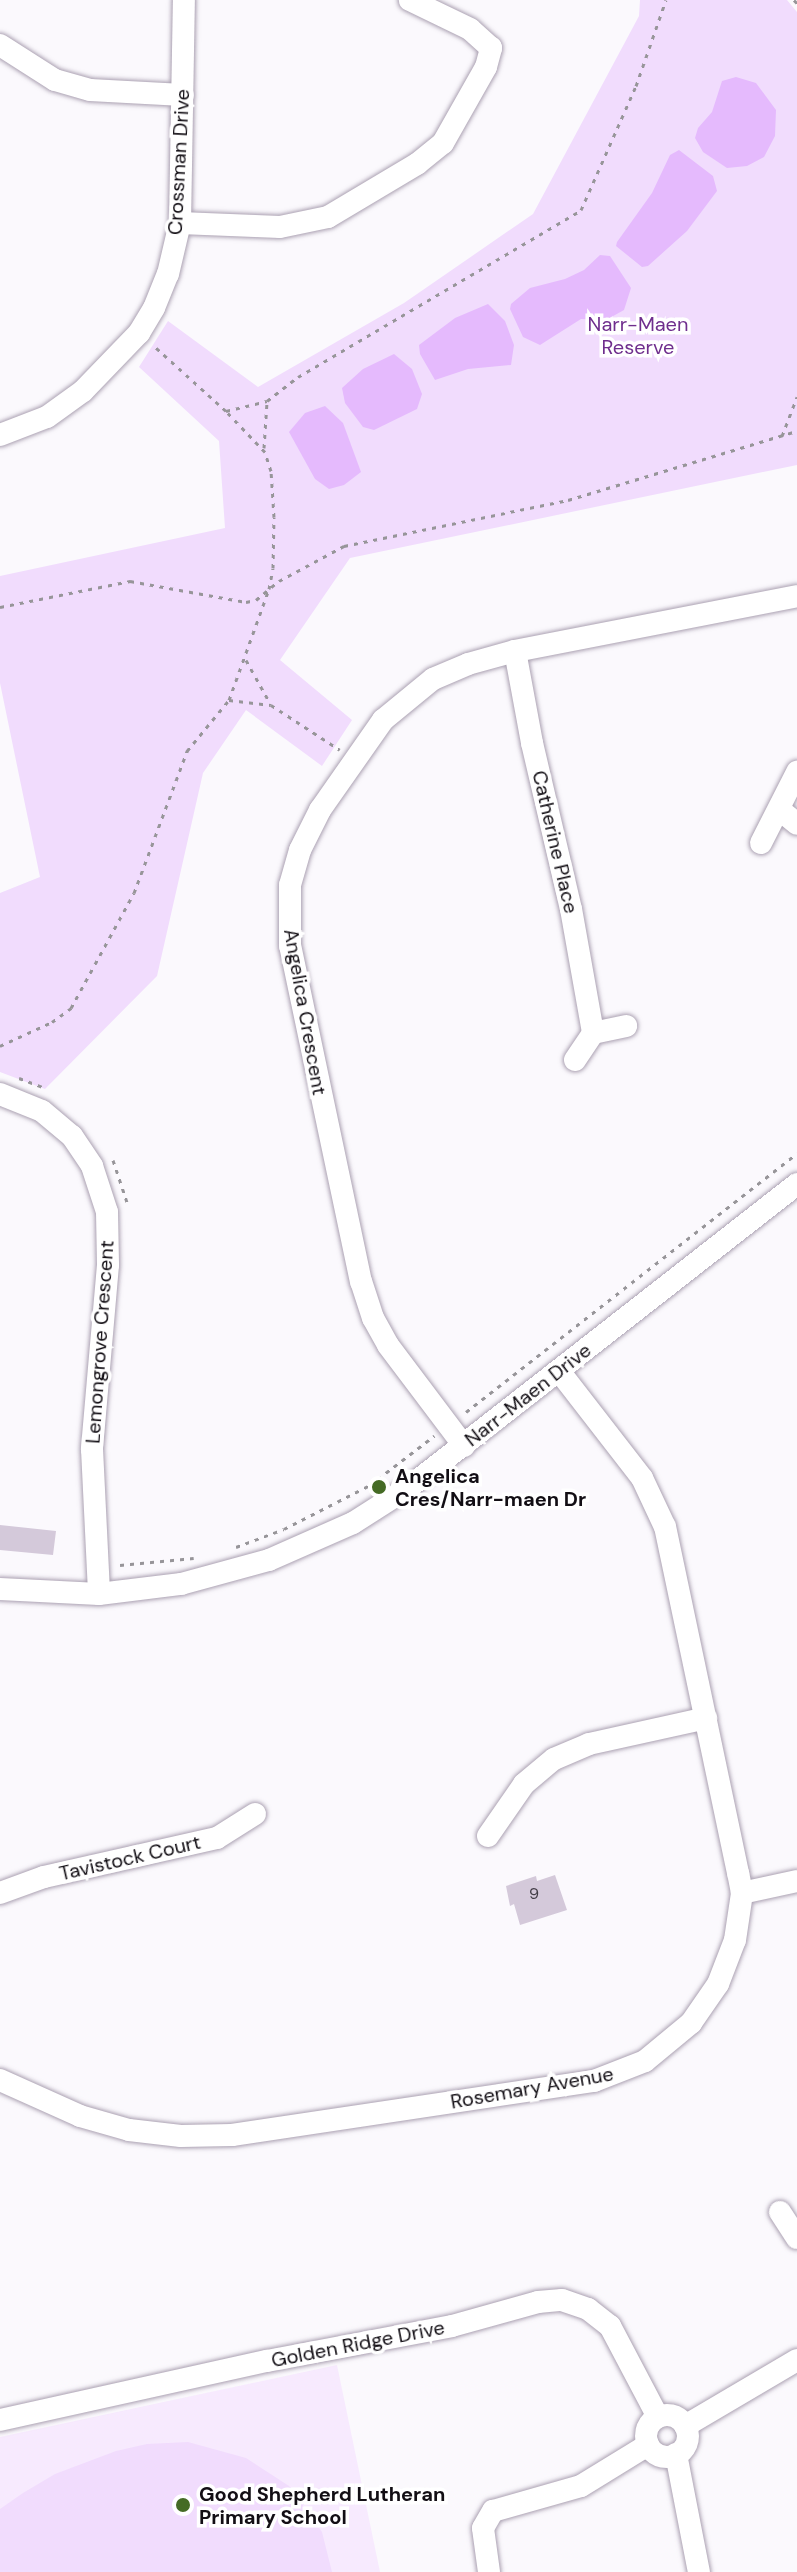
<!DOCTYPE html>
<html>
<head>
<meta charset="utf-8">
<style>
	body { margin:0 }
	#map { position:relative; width:797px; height:2572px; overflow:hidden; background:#fbf9fd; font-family:"DM Sans",sans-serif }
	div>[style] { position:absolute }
	.built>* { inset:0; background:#f7eafe }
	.green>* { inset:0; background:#f1dcfd }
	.water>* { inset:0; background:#e5bafd }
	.building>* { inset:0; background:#d4c9da }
	.path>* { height:3px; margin-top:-1.5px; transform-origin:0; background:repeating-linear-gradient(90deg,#979599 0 4px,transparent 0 10px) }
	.roads { filter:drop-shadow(0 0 2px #aba1b2) drop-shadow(0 0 2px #aba1b2) }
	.minor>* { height:22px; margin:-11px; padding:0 11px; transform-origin:11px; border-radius:11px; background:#fff }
	.minor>.ring { margin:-11px; padding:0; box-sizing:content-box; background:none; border:22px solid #fff; border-radius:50% }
	.dots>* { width:22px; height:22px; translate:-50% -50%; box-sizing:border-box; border:4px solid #fff; border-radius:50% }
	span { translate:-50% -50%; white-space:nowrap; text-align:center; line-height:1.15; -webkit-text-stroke:7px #fff; paint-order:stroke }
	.number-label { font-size:16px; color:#423d46 }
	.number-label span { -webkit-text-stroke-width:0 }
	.street-label { font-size:20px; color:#120e14 }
	.park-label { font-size:20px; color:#6f2e8d }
	.poi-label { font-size:20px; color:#120e14; font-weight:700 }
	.left { translate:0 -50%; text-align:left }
</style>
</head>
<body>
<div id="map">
	<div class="built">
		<i style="clip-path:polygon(337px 2365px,380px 2572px,0 2572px,0 2437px)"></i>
	</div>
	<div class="green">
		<i style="clip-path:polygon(640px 0,787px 0,797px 12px,797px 465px,350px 558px,280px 660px,352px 720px,322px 766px,246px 710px,203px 773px,157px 976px,45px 1089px,0 1072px,0 893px,40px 877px,0 683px,0 576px,225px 528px,219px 441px,139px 367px,168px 321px,258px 387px,404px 303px,533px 214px,639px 16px)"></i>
		<i style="clip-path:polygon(188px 2442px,246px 2458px,289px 2486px,322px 2532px,332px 2572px,0 2572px,0 2509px,23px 2493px,55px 2474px,116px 2451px,147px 2444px)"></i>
	</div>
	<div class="water">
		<i style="clip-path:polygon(736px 77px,756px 83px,776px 110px,775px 136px,764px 157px,747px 166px,727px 168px,703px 152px,695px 138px,698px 128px,712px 112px,722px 81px)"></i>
		<i style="clip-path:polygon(679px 150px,713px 176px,717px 191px,687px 231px,648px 266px,642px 267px,616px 246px,617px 242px,652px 193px,670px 155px)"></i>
		<i style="clip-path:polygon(600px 255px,610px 256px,631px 288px,624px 310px,606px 320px,581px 319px,540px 345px,523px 337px,510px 309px,511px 304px,530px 288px,565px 279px,584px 270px)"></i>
		<i style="clip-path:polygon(488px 304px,505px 321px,514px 345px,511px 365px,468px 369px,435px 380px,420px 354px,419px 345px,455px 318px)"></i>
		<i style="clip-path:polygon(394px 354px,412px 369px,422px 394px,417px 409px,374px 430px,363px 427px,345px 403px,342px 388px,363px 369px)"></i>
		<i style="clip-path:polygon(325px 406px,343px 423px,361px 472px,344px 485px,329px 489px,315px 479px,289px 432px,305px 413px)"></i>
	</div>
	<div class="building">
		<i style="clip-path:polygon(0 1525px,56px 1531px,53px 1555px,0 1550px)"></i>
		<i style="clip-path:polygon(555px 1875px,567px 1910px,520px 1925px,514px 1904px,510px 1906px,506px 1886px,536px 1876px,537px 1881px)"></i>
	</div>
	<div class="path">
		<i style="left:794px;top:0;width:4px;rotate:45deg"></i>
		<i style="left:226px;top:411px;width:42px;rotate:-13.7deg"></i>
		<i style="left:267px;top:401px;width:39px;rotate:-38deg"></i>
		<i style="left:298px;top:377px;width:329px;rotate:-30.5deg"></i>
		<i style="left:581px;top:210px;width:136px;rotate:-66.1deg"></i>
		<i style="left:636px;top:86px;width:91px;rotate:-70.8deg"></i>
		<i style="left:782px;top:436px;width:42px;rotate:-69deg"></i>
		<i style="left:264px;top:448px;width:47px;rotate:-86.3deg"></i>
		<i style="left:0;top:607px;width:133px;rotate:-11.3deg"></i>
		<i style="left:130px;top:581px;width:118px;rotate:10.3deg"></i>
		<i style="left:246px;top:602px;width:10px;rotate:-11deg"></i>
		<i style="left:256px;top:600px;width:30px;rotate:-40deg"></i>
		<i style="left:279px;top:581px;width:74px;rotate:-28.3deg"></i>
		<i style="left:344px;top:546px;width:229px;rotate:-11.6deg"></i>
		<i style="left:568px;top:500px;width:239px;rotate:-16.8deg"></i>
		<i style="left:246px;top:660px;width:51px;rotate:60.9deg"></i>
		<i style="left:229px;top:700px;width:42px;rotate:6.8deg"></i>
		<i style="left:271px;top:705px;width:82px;rotate:33.1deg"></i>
		<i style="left:0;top:1046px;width:57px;rotate:-24.8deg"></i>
		<i style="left:52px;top:1022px;width:24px;rotate:-36deg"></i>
		<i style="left:71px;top:1008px;width:131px;rotate:-61.3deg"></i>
		<i style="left:134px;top:893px;width:152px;rotate:-69.5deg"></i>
		<i style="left:187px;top:751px;width:66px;rotate:-50.5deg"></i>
		<i style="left:229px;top:700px;width:118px;rotate:-70.2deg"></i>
		<i style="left:269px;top:589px;width:21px;rotate:-79deg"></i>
		<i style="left:273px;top:568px;width:51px;rotate:-88.9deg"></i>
		<i style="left:274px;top:517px;width:46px;rotate:-93.7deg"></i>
		<i style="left:271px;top:471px;width:20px;rotate:-108deg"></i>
		<i style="left:265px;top:452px;width:57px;rotate:-133.6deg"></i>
		<i style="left:226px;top:411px;width:97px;rotate:-137.9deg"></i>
		<i style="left:19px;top:1078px;width:25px;rotate:21deg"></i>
		<i style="left:113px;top:1160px;width:44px;rotate:71.6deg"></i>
		<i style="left:466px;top:1412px;width:420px;rotate:-38deg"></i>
		<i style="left:236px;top:1547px;width:51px;rotate:-20.6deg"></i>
		<i style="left:284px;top:1529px;width:97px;rotate:-27.1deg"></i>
		<i style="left:370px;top:1485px;width:81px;rotate:-37.4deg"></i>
		<i style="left:120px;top:1565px;width:74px;rotate:-5.4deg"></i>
	</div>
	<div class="roads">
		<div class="minor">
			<i style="left:0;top:45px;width:65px;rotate:32.5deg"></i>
			<i style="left:55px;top:80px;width:36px;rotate:16deg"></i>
			<i style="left:90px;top:90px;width:93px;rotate:3.1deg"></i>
			<i style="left:180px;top:223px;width:100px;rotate:2.3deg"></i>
			<i style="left:280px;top:227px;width:49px;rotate:-11.8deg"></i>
			<i style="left:328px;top:217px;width:104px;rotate:-30.8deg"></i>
			<i style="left:417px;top:164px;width:33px;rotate:-39deg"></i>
			<i style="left:443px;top:143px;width:87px;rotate:-60.5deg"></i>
			<i style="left:486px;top:67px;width:20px;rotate:-75deg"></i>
			<i style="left:491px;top:48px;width:28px;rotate:-138deg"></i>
			<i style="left:470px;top:29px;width:67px;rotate:-154.2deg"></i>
			<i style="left:0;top:435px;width:50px;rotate:-21deg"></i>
			<i style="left:47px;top:417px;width:44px;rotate:-35.8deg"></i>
			<i style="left:83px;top:391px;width:81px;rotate:-46deg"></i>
			<i style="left:139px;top:333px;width:29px;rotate:-59deg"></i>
			<i style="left:154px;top:308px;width:37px;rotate:-68deg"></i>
			<i style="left:168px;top:274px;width:52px;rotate:-76.8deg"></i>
			<i style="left:180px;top:223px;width:223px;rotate:-89deg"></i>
			<i style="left:515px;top:651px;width:94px;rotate:79.5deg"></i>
			<i style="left:532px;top:743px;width:171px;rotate:76.8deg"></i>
			<i style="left:571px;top:909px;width:126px;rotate:79.9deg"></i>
			<i style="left:780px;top:810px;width:22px;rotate:39deg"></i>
			<i style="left:761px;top:843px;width:80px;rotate:-63.1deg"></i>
			<i style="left:575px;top:1060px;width:32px;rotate:-56deg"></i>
			<i style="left:593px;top:1033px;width:34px;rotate:-12deg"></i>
			<i style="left:0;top:1094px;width:45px;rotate:22deg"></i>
			<i style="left:42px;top:1111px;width:39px;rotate:40deg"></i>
			<i style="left:72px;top:1136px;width:36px;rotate:56deg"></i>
			<i style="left:92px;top:1166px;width:48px;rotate:71.9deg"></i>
			<i style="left:107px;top:1212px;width:53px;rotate:88.9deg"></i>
			<i style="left:108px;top:1265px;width:185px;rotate:95deg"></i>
			<i style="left:92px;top:1449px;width:145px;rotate:87.2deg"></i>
			<i style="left:464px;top:1446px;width:126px;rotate:-127deg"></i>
			<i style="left:388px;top:1345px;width:31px;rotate:-119deg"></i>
			<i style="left:373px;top:1318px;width:38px;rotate:-108deg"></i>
			<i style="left:361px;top:1282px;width:343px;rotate:-101.9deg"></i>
			<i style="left:290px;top:946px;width:61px;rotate:-90deg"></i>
			<i style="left:290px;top:885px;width:36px;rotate:-74deg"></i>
			<i style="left:300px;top:850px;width:45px;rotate:-63.4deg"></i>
			<i style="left:320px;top:810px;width:110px;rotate:-55deg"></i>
			<i style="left:383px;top:720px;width:65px;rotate:-39.4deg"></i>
			<i style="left:433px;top:679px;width:38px;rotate:-23deg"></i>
			<i style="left:468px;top:664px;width:49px;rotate:-15.5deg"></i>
			<i style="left:515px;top:651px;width:287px;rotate:-11deg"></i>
			<i style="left:0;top:1589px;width:99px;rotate:2.9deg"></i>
			<i style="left:99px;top:1594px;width:83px;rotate:-7deg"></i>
			<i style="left:181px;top:1584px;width:91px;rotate:-15.3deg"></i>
			<i style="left:269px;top:1560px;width:92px;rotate:-23.8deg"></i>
			<i style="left:353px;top:1523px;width:65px;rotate:-32.5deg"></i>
			<i style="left:408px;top:1488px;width:494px;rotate:-38deg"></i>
			<i style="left:488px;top:1836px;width:63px;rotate:-55.3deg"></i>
			<i style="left:524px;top:1784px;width:39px;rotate:-40deg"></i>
			<i style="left:554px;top:1759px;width:38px;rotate:-23deg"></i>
			<i style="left:589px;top:1744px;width:120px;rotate:-12.5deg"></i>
			<i style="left:0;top:1893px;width:47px;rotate:-20deg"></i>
			<i style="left:44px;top:1877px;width:177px;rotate:-12.7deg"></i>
			<i style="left:217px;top:1838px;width:45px;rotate:-32.3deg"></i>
			<i style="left:742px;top:1893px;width:56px;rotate:-12.3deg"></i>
			<i style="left:0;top:2080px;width:88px;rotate:24.2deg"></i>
			<i style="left:80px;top:2116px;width:51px;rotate:15.9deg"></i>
			<i style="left:129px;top:2130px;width:52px;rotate:6.6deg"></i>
			<i style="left:181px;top:2136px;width:51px;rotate:-1.1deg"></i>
			<i style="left:232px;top:2135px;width:366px;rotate:-8.5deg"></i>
			<i style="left:594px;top:2081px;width:55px;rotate:-21.4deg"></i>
			<i style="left:645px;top:2061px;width:60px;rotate:-39.6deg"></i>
			<i style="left:691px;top:2023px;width:47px;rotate:-55.3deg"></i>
			<i style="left:718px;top:1984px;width:47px;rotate:-68.9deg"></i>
			<i style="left:735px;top:1940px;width:48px;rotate:-81.5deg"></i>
			<i style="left:742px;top:1893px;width:20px;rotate:-101deg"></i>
			<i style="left:738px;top:1873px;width:354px;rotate:-101.9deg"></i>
			<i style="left:665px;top:1527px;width:54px;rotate:-115.1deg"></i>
			<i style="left:642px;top:1478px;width:135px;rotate:-127.8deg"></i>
			<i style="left:780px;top:2212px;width:31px;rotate:57deg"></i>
			<i class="ring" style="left:646px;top:2415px;width:20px;height:20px"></i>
			<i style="left:0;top:2420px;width:273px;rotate:-12.5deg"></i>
			<i style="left:267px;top:2361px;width:188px;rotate:-10.7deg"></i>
			<i style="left:452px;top:2326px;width:89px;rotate:-15.6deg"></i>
			<i style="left:538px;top:2302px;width:24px;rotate:-5deg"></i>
			<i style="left:562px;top:2300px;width:28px;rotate:19deg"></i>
			<i style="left:588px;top:2309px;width:28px;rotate:38deg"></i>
			<i style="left:610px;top:2326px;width:103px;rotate:62.2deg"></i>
			<i style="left:685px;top:2426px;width:130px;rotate:-30.5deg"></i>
			<i style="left:676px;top:2454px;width:120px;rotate:79deg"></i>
			<i style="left:489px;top:2572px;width:44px;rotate:-97.8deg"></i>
			<i style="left:483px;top:2528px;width:20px;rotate:-60deg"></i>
			<i style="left:493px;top:2511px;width:91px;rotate:-15.9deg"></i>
			<i style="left:581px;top:2486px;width:79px;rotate:-31.5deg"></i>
		</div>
	</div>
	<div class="dots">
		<i style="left:379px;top:1487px;background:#456b25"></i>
		<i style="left:183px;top:2505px;background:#456b25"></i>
	</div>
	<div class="number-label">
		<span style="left:534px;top:1894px">9</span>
	</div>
	<div class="street-label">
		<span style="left:179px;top:162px;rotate:-87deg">Crossman Drive</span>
		<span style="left:555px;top:842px;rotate:77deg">Catherine Place</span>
		<span style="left:305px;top:1012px;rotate:80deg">Angelica Crescent</span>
		<span style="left:100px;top:1342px;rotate:-86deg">Lemongrove Crescent</span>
		<span style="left:528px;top:1395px;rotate:-38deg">Narr-Maen Drive</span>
		<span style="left:130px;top:1858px;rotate:-13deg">Tavistock Court</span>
		<span style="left:532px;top:2088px;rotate:-10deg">Rosemary Avenue</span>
		<span style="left:358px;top:2344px;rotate:-11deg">Golden Ridge Drive</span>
	</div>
	<div class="park-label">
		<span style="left:638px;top:336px">Narr-Maen<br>Reserve</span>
	</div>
	<div class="poi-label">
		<span class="left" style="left:395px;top:1488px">Angelica<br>Cres/Narr-maen Dr</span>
		<span class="left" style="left:199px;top:2506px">Good Shepherd Lutheran<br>Primary School</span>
	</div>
</div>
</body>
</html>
